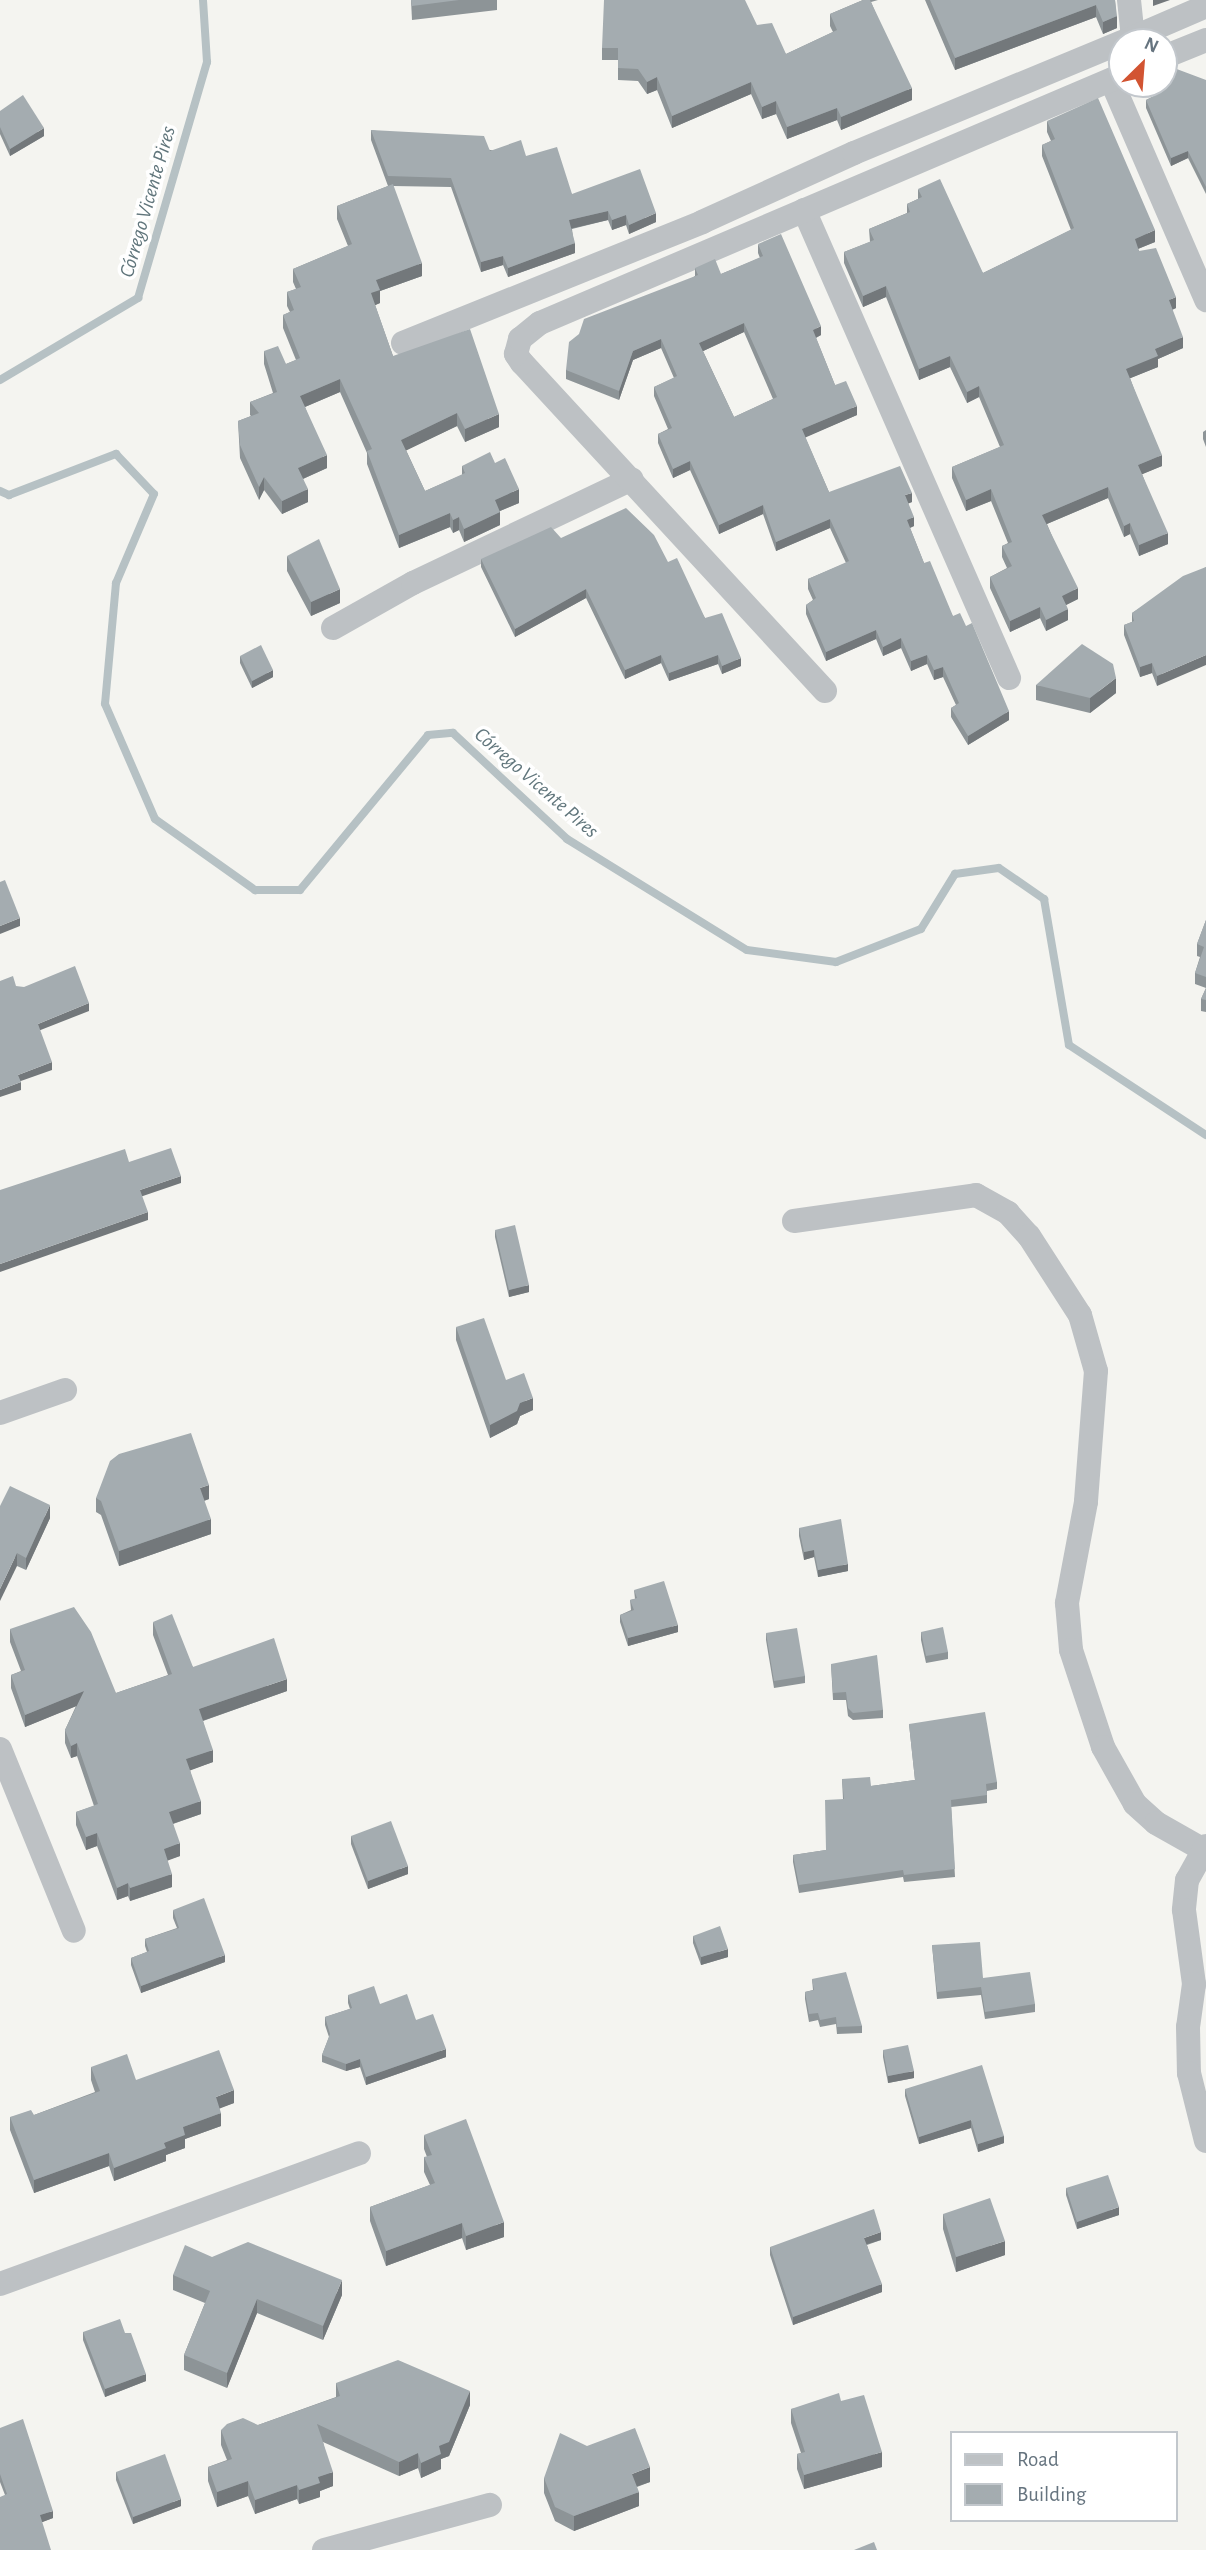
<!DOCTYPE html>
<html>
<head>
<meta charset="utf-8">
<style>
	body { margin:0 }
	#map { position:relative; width:1206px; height:2550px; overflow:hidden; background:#f4f4f0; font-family:"Alegreya Sans",sans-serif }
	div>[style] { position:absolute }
	.stream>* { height:8px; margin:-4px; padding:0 4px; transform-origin:4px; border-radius:4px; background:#b6c1c4 }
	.street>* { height:24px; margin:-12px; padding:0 12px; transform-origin:12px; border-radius:12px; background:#bdc1c4 }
	.wall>* { inset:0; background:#8d9497 }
	.shaded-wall>* { inset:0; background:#73787b }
	.building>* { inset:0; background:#a4acb0 }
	span { translate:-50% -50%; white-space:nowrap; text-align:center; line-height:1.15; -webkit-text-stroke:7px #fff; paint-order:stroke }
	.water-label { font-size:21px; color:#61767c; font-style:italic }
	.legend { position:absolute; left:950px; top:2431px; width:228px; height:91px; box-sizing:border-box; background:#fff; border:2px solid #c2c7cc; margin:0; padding:9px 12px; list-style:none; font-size:21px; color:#66747f }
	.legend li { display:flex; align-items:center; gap:14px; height:35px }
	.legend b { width:35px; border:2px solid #c2c7cc }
	.north { position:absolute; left:1108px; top:28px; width:70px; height:70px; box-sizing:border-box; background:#fff; border:2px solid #c2c7cc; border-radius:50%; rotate:25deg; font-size:19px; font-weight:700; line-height:28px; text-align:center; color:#66747f }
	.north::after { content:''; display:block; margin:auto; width:24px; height:32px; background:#d25432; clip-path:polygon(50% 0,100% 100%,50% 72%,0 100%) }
</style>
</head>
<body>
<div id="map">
	<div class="stream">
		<i style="left:0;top:380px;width:161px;rotate:-30.7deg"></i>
		<i style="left:138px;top:298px;width:246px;rotate:-73.7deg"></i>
		<i style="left:207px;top:62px;width:62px;rotate:-93.7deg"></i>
		<i style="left:0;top:491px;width:10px;rotate:24deg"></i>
		<i style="left:9px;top:495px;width:115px;rotate:-21deg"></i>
		<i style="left:116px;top:454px;width:55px;rotate:46.5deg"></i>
		<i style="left:154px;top:494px;width:97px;rotate:113.1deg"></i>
		<i style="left:116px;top:583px;width:121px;rotate:95.2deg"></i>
		<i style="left:105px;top:704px;width:125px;rotate:66.5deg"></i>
		<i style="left:155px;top:819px;width:123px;rotate:35.4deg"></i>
		<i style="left:255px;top:890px;width:45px"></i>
		<i style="left:300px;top:890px;width:201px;rotate:-50.4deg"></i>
		<i style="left:428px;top:735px;width:25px;rotate:-5deg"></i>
		<i style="left:453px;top:733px;width:156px;rotate:42.9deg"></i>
		<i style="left:567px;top:839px;width:211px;rotate:31.7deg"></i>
		<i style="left:747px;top:950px;width:90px;rotate:7.7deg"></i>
		<i style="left:836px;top:962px;width:91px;rotate:-21.2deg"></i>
		<i style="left:921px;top:929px;width:65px;rotate:-58.3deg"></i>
		<i style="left:955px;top:874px;width:44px;rotate:-7.8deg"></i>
		<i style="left:999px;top:868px;width:55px;rotate:34.6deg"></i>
		<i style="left:1044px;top:899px;width:148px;rotate:80.3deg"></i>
		<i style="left:1069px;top:1045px;width:164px;rotate:33.3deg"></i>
	</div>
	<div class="street">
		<i style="left:1129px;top:0;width:38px;rotate:84deg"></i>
		<i style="left:1123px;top:42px;width:90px;rotate:-23.4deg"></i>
		<i style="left:1164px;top:57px;width:45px;rotate:-22deg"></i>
		<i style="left:1111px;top:80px;width:240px;rotate:66.6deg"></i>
		<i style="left:804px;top:210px;width:511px;rotate:66.34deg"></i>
		<i style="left:403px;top:343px;width:323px;rotate:-22deg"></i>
		<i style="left:702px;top:222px;width:167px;rotate:-24.4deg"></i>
		<i style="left:854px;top:153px;width:290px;rotate:-22.5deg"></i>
		<i style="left:333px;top:628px;width:92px;rotate:-29.4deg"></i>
		<i style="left:413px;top:583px;width:242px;rotate:-25.4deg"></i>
		<i style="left:825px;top:691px;width:447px;rotate:-132.7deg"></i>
		<i style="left:522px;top:363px;width:11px;rotate:-124deg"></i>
		<i style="left:516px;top:354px;width:16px;rotate:-75deg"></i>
		<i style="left:520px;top:339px;width:26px;rotate:-39deg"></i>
		<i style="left:540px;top:323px;width:633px;rotate:-23.08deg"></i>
		<i style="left:794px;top:1221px;width:184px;rotate:-8.1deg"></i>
		<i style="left:976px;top:1195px;width:37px;rotate:29deg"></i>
		<i style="left:1008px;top:1213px;width:31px;rotate:48deg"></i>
		<i style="left:1029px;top:1236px;width:94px;rotate:57.2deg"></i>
		<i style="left:1080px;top:1315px;width:58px;rotate:74.1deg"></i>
		<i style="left:1096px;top:1371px;width:131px;rotate:94.4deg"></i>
		<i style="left:1086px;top:1502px;width:103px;rotate:100.7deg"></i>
		<i style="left:1067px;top:1603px;width:47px;rotate:85.1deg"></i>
		<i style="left:1071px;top:1650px;width:102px;rotate:71.7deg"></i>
		<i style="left:1103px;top:1747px;width:65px;rotate:60.7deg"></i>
		<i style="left:1135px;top:1804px;width:28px;rotate:42deg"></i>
		<i style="left:1156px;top:1823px;width:53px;rotate:29.5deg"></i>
		<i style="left:0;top:1413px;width:69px;rotate:-19.5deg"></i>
		<i style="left:0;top:1749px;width:196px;rotate:67.9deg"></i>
		<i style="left:1206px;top:1846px;width:39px;rotate:119deg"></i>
		<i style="left:1187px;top:1880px;width:30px;rotate:96deg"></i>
		<i style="left:1184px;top:1910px;width:75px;rotate:82.3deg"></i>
		<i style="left:1194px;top:1984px;width:43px;rotate:97.9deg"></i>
		<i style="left:1188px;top:2027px;width:46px;rotate:88.8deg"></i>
		<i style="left:1189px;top:2073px;width:70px;rotate:76deg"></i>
		<i style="left:0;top:2284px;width:382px;rotate:-20deg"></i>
		<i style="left:324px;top:2550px;width:172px;rotate:-15.2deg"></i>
	</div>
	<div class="wall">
		<i style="clip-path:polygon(411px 0,497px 0,497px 10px,412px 20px)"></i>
		<i style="clip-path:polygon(863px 0,878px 0,871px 2px,912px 100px,841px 130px,837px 120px,787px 139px,776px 114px,762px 119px,751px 94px,672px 128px,657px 90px,647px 94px,638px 81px,618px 80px,618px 60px,602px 60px,602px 48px,757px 25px,786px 54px,833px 32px,830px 26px,830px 14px)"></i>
		<i style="clip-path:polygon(925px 0,1115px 0,1117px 28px,1103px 34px,1096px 17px,955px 70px)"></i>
		<i style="clip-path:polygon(1206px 80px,1206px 194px,1188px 158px,1171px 166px,1146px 108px,1146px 100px,1157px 95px,1152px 84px)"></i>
		<i style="clip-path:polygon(0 111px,44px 136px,10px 156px,0 134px)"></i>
		<i style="clip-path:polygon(1047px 121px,1155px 242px,1138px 249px,1176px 308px,1172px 310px,1183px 348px,1158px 359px,1158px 367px,1130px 378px,1162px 466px,1142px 474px,1168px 544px,1139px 556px,1130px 534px,1124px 537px,1108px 498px,1047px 524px,1078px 599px,1066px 605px,1068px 620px,1046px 631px,1040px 618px,1010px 632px,990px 588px,990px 577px,1007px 568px,1002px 557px,1002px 546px,1008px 543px,991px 501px,966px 511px,952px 478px,952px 467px,1000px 447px,979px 397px,967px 403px,950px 367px,919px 380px,886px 297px,863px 307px,844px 263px,844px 252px,870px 242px,869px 229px,907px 213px,907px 204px,918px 199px,918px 189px,983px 273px,1071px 230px,1042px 156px,1042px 145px,1051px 141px,1047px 132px)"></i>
		<i style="clip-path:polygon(371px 130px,526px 156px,572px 194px,656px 222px,629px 234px,626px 225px,612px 230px,608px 220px,572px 229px,575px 253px,508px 277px,503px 265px,481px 272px,451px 187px,393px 186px,422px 276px,380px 291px,380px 303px,375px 305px,393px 356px,499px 427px,465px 442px,457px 426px,406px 450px,425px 491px,462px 475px,462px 466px,495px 463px,519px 503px,500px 511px,500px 525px,464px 542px,459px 530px,453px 533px,450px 527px,399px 548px,367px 464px,367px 453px,340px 392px,305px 407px,327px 468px,303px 479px,308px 502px,282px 514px,264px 490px,259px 500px,240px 458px,238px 421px,251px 416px,250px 415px,250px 402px,273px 393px,264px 364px,264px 351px,286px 364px,296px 360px,283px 328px,283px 315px,290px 312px,287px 306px,287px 292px,296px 289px,293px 282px,293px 269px,348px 246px,337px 219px,337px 206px,388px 186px,371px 140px)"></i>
		<i style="clip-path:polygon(evenodd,758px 244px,821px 335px,816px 338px,835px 385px,857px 415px,805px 437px,829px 492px,912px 502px,908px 503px,914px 526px,910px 528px,924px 563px,1009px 720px,968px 745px,951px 717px,951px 708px,956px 705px,943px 677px,934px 680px,927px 664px,911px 671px,901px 648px,883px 656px,876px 639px,826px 661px,806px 614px,806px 605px,813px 600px,808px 589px,808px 579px,846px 563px,830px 528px,776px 551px,763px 514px,719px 534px,690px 470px,673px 478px,658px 443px,658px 434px,668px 429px,654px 396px,654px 387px,674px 378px,661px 348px,633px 360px,619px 400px,566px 379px,566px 370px,695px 276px,695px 268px,721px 274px,760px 258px,758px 253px,758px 244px,744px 332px,773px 399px,734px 417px,703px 351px,744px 332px)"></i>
		<i style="clip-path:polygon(1206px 430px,1206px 447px,1203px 439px,1203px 432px)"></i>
		<i style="clip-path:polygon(287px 556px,340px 603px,311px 616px,287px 571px)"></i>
		<i style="clip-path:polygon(481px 559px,668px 562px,705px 618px,741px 666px,722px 674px,718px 664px,669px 681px,661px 663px,625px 679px,586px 598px,515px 637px,481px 567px)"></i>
		<i style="clip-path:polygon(1206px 567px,1157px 686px,1152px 673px,1140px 677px,1124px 635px,1124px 625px,1132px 622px,1132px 613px)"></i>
		<i style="clip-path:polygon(240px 656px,273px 677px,252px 688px,240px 663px)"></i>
		<i style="clip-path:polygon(1036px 685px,1116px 693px,1090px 713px,1036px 700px)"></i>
		<i style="clip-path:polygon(1206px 920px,1206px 988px,1195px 984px,1195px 973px,1200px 957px,1197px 956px,1197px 944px)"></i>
		<i style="clip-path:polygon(1206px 988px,1206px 1012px,1201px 1011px,1201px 999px)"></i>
		<i style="clip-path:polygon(495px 1230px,529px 1292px,509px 1297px,495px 1237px)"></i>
		<i style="clip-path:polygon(456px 1327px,533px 1410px,520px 1416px,517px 1424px,490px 1438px,456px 1340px)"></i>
		<i style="clip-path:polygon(96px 1498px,209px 1499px,204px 1501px,211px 1534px,119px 1566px,101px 1515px,96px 1512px)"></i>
		<i style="clip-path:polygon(0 1506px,50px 1518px,26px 1570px,17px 1566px)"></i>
		<i style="clip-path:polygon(799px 1528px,848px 1571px,818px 1577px,814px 1557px,804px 1560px,799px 1536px)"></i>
		<i style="clip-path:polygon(634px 1590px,678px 1632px,628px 1646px,620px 1622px,620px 1615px,631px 1610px,630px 1600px,635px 1599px)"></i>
		<i style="clip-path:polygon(153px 1622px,193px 1667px,287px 1691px,203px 1721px,213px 1762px,190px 1770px,201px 1814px,173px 1824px,180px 1856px,167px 1860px,172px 1887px,130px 1901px,128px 1896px,117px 1900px,97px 1846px,86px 1850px,76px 1825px,76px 1812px,94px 1806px,77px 1756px,71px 1758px,65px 1743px,65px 1730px,76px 1706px,25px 1727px,11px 1688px,11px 1675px,21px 1671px,10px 1642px,10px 1629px,116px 1693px,168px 1675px,153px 1635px)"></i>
		<i style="clip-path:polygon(921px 1632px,948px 1652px,948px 1659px,926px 1663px,921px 1640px)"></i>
		<i style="clip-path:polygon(766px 1633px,805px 1676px,805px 1683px,774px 1688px,766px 1640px)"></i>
		<i style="clip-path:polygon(831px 1664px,883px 1710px,883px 1718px,853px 1720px,848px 1716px,846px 1700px,833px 1700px)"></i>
		<i style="clip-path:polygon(909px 1724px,997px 1782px,997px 1789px,987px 1791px,987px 1803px,951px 1807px,955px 1877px,904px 1882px,903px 1877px,799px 1893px,793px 1862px,793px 1855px,826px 1850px,843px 1799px,842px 1779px,871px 1786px,915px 1780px)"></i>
		<i style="clip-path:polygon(351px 1836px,408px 1874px,368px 1889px,351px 1844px)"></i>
		<i style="clip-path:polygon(173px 1910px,225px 1962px,141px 1993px,131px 1965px,131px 1958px,147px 1952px,145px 1946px,145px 1939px,177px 1928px,173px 1918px)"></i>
		<i style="clip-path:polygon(693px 1936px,728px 1957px,701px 1965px,693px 1943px)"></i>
		<i style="clip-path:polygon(932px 1945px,983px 1978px,1035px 2004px,1035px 2012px,985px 2019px,981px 1995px,937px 1999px)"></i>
		<i style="clip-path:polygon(812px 1979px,862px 2026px,862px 2033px,837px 2034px,836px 2024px,820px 2027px,818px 2020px,809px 2022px,805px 1999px,805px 1992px,813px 1990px)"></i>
		<i style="clip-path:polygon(348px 1995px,380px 2004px,416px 2020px,446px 2057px,366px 2085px,360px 2067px,346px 2071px,322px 2062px,322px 2055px,329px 2037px,325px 2025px,325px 2017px,350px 2009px,348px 2003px)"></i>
		<i style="clip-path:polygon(883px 2050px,914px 2078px,888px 2083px,883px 2057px)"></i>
		<i style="clip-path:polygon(91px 2067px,136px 2080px,234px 2103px,219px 2108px,221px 2126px,185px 2139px,185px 2148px,166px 2155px,166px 2161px,114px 2181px,109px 2166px,34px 2193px,10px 2130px,10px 2117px,34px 2115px,95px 2092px,91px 2080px)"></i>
		<i style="clip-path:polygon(905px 2089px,1004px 2136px,1004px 2143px,978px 2152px,971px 2128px,919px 2144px,905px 2096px)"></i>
		<i style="clip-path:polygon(424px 2135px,504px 2237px,466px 2250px,462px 2238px,386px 2266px,370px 2221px,370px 2207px,430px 2185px,424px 2172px,424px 2157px,427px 2157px,424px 2149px)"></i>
		<i style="clip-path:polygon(1066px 2188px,1119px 2215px,1077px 2229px,1066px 2195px)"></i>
		<i style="clip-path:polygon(943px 2214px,1005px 2255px,956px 2272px,943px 2229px)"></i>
		<i style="clip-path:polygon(881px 2240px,867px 2245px,882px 2292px,793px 2325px,770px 2255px,770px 2247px)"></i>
		<i style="clip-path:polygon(212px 2257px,342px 2295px,323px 2340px,257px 2313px,227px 2388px,184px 2370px,184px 2355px,205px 2303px,173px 2290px,173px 2275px)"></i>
		<i style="clip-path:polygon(83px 2332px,125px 2333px,146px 2381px,105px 2397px,83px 2340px)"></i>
		<i style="clip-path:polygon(336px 2383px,470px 2405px,449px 2456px,441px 2459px,441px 2469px,421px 2478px,418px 2468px,399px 2476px,323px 2442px,333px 2486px,320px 2491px,320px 2497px,299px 2504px,297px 2499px,255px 2514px,248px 2496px,217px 2507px,208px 2481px,208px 2467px,227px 2460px,221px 2445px,221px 2430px,258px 2425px,336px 2397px)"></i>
		<i style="clip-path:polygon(841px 2401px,882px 2467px,804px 2489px,797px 2469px,797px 2454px,801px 2453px,791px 2423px,791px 2409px)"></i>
		<i style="clip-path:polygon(0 2428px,53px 2518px,42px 2522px,5px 2495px,0 2482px)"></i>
		<i style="clip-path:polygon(116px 2472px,181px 2506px,133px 2524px,116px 2480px)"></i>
		<i style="clip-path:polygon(544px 2478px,650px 2482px,637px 2487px,639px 2506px,574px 2531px,555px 2521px,544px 2493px)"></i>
	</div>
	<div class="shaded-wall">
		<i style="clip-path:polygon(1153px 0,1170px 0,1153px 6px)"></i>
		<i style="clip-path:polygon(1096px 5px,1096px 17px,955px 70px,955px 58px)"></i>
		<i style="clip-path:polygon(1117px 16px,1117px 28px,1103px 34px,1103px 22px)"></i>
		<i style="clip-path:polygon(657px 77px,657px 90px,647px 94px,647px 82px)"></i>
		<i style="clip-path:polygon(751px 82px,751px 94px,672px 128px,672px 116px)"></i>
		<i style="clip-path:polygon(912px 88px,912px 100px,841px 130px,841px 117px)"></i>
		<i style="clip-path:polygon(776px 101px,776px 114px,762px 119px,762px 107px)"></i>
		<i style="clip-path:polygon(837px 108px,837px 120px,787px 139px,787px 127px)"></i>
		<i style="clip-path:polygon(44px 128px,44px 136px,10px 156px,10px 149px)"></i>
		<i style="clip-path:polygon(1188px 151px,1188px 158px,1171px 166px,1171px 158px)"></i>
		<i style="clip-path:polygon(608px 211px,608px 220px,569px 229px,569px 220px)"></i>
		<i style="clip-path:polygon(656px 213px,656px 222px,629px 234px,629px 225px)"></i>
		<i style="clip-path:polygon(626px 215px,626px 225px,612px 230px,612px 220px)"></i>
		<i style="clip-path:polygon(1155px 230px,1155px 242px,1135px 250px,1135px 239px)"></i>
		<i style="clip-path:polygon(575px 243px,575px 253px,508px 277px,508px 268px)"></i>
		<i style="clip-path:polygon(503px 256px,503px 265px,481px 272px,481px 262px)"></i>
		<i style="clip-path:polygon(422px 263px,422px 276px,380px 291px,380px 303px,371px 307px,371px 293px,376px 280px)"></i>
		<i style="clip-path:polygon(886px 286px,886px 297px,863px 307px,863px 296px)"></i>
		<i style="clip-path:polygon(1176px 297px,1176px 308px,1169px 311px,1169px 300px)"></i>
		<i style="clip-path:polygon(744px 323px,744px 332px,699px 353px,699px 343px)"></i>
		<i style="clip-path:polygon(821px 326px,821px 335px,813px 339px,813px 330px)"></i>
		<i style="clip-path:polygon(1183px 337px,1183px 348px,1158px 359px,1158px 367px,1126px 380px,1126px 369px,1155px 349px)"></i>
		<i style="clip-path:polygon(661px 339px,661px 348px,633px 360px,619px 400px,619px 391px,633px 351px)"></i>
		<i style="clip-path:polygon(950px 356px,950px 367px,919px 380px,919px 369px)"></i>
		<i style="clip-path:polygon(340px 379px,340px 392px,300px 409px,300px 396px)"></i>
		<i style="clip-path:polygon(979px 386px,979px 397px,967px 403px,967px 392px)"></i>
		<i style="clip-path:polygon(857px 406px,857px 415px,802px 439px,802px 429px)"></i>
		<i style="clip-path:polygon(457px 413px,457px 426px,401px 453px,401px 440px)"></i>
		<i style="clip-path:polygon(499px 414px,499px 427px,465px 442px,465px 429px)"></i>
		<i style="clip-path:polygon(327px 455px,327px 468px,298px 481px,298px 468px)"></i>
		<i style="clip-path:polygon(1162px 455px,1162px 466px,1138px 476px,1138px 465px)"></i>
		<i style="clip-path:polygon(690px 461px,690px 470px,673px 478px,673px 469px)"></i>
		<i style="clip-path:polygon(264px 477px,264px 490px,259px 500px,259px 487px)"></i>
		<i style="clip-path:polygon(1108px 487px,1108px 498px,1042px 526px,1042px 515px)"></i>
		<i style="clip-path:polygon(308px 489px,308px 502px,282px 514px,282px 501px)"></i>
		<i style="clip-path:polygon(519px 489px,519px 503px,495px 513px,495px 500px)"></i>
		<i style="clip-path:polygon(991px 489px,991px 501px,966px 511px,966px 500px)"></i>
		<i style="clip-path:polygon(912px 493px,912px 502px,905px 505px,905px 495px)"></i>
		<i style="clip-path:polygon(763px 505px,763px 514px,719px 534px,719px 525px)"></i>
		<i style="clip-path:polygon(500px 512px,500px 525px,464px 542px,464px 529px)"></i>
		<i style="clip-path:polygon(450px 513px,450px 527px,399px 548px,399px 535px)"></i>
		<i style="clip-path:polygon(459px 517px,459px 530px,453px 533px,453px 520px)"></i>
		<i style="clip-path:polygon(914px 517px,914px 526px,907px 529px,907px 520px)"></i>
		<i style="clip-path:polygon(830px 519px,830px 528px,776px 551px,776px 542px)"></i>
		<i style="clip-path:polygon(1130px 523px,1130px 534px,1124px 537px,1124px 526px)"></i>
		<i style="clip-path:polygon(1168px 533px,1168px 544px,1139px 556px,1139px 545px)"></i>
		<i style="clip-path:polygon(1078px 588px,1078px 599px,1062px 607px,1062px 596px)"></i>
		<i style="clip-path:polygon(340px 589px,340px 603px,311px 616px,311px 602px)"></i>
		<i style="clip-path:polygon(586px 589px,586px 598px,515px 637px,515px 629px)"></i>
		<i style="clip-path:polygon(1040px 607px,1040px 618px,1010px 632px,1010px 621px)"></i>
		<i style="clip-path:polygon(1068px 609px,1068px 620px,1046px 631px,1046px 620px)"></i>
		<i style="clip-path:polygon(876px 630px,876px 639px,826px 661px,826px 652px)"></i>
		<i style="clip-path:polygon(901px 638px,901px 648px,883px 656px,883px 647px)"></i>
		<i style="clip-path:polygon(661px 655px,661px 663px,625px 679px,625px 670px)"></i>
		<i style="clip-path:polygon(718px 655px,718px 664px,669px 681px,669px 673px)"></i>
		<i style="clip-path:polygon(927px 655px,927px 664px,911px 671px,911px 661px)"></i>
		<i style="clip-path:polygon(1206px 655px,1206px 665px,1157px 686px,1157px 676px)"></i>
		<i style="clip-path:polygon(741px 658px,741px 666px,722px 674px,722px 666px)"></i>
		<i style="clip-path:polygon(1152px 663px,1152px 673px,1140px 677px,1140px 667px)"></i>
		<i style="clip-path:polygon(943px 667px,943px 677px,934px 680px,934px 670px)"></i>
		<i style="clip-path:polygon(273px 670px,273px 677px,252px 688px,252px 681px)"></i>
		<i style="clip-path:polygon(1116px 678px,1116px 693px,1090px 713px,1090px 698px)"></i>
		<i style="clip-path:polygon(1009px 711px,1009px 720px,968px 745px,968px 736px)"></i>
		<i style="clip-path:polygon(20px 918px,20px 926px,0 934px,0 926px)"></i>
		<i style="clip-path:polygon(89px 1003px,89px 1011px,38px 1031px,38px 1024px)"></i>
		<i style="clip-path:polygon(52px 1062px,52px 1070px,18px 1082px,18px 1075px)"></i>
		<i style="clip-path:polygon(21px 1082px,21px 1090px,0 1097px,0 1090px)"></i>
		<i style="clip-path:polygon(181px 1176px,181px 1183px,140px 1197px,140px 1190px)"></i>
		<i style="clip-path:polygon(148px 1212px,148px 1220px,0 1272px,0 1264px)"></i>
		<i style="clip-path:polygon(529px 1285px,529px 1292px,509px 1297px,509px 1290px)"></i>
		<i style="clip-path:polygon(533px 1398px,533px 1410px,520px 1416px,517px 1424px,490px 1438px,490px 1425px,520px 1403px)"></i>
		<i style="clip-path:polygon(209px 1485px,209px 1499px,200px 1502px,200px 1488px)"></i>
		<i style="clip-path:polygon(50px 1505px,50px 1518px,26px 1570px,26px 1558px)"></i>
		<i style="clip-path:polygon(211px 1519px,211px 1534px,119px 1566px,119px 1551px)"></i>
		<i style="clip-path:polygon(814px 1550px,814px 1557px,804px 1560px,804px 1552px)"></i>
		<i style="clip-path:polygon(17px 1553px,17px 1566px,0 1601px,0 1589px)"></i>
		<i style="clip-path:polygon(848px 1564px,848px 1571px,818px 1577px,818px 1570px)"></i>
		<i style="clip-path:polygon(678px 1625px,678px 1632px,628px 1646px,628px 1638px)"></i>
		<i style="clip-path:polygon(287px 1679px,287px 1691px,199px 1722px,199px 1709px)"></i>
		<i style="clip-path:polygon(84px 1691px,84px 1703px,25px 1727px,25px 1715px)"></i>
		<i style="clip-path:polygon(77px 1743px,77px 1756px,71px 1758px,71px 1746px)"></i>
		<i style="clip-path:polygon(213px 1750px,213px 1762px,186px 1772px,186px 1759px)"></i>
		<i style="clip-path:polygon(201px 1801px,201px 1814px,169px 1825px,169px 1812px)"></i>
		<i style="clip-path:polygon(97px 1833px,97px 1846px,86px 1850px,86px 1837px)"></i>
		<i style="clip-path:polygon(180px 1843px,180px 1856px,164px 1862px,164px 1849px)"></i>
		<i style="clip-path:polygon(408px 1866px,408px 1874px,368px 1889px,368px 1881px)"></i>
		<i style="clip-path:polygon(172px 1874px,172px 1887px,130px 1901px,130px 1888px)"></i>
		<i style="clip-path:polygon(128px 1883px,128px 1896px,117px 1900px,117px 1888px)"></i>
		<i style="clip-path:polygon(728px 1949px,728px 1957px,701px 1965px,701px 1957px)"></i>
		<i style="clip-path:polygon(225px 1955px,225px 1962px,141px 1993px,141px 1986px)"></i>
		<i style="clip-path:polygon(446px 2049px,446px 2057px,366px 2085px,366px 2077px)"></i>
		<i style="clip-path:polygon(360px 2059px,360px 2067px,346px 2071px,346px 2064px)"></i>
		<i style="clip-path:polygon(914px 2071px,914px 2078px,888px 2083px,888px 2076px)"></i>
		<i style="clip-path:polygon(234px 2090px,234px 2103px,216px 2110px,216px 2097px)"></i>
		<i style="clip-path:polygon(221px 2113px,221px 2126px,185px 2139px,185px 2148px,166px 2155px,166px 2161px,114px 2181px,114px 2168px,164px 2143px,183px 2127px)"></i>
		<i style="clip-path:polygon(971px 2120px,971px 2128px,919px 2144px,919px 2137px)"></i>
		<i style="clip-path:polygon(1004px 2136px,1004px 2143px,978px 2152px,978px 2144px)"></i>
		<i style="clip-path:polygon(109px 2153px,109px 2166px,34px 2193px,34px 2180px)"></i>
		<i style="clip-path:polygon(1119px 2207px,1119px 2215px,1077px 2229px,1077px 2222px)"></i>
		<i style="clip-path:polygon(504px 2222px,504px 2237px,466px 2250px,466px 2236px)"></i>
		<i style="clip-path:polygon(462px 2223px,462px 2238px,386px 2266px,386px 2251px)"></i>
		<i style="clip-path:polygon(881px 2232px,881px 2240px,864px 2245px,864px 2238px)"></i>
		<i style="clip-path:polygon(1005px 2241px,1005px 2255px,956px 2272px,956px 2257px)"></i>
		<i style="clip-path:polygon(342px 2280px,342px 2295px,323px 2340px,323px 2326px)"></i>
		<i style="clip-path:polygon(882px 2284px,882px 2292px,793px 2325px,793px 2317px)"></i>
		<i style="clip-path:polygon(257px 2299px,257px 2313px,227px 2388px,227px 2373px)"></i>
		<i style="clip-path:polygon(146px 2374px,146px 2381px,105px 2397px,105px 2389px)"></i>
		<i style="clip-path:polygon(470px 2391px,470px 2405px,449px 2456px,441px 2459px,441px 2469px,421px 2478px,421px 2463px,439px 2446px)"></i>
		<i style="clip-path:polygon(882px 2452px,882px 2467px,804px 2489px,804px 2475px)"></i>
		<i style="clip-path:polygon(418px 2453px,418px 2468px,399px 2476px,399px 2462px)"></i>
		<i style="clip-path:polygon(650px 2467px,650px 2482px,632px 2488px,632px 2474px)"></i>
		<i style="clip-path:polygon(333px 2472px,333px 2486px,320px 2491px,320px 2497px,299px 2504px,299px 2490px,318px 2477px)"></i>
		<i style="clip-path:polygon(248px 2481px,248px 2496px,217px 2507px,217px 2492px)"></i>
		<i style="clip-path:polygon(297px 2485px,297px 2499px,255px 2514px,255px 2500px)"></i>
		<i style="clip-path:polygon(639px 2492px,639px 2506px,574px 2531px,574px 2516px)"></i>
		<i style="clip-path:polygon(181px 2499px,181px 2506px,133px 2524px,133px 2517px)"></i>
		<i style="clip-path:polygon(53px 2511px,53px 2518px,40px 2523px,40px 2515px)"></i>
	</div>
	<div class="building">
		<i style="clip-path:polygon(411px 0,459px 0,412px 6px)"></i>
		<i style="clip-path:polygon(604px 0,745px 0,757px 25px,772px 23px,786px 54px,837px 30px,830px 14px,863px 0,870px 0,912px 88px,841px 117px,837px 108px,787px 127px,776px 101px,762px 107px,751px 82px,672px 116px,657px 77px,647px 82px,638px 69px,618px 68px,618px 48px,602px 48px)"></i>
		<i style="clip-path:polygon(930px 0,1115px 0,1117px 16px,1103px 22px,1096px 5px,955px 58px)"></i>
		<i style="clip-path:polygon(1174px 68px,1206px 80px,1206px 187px,1188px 151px,1171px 158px,1146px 100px,1159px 93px,1155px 84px,1164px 84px,1164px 72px)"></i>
		<i style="clip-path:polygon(23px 95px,44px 128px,10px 149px,0 127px,0 111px)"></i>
		<i style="clip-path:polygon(1098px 98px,1155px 230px,1135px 239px,1139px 251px,1156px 248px,1176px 297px,1169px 300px,1183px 337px,1155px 349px,1158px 356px,1126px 369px,1162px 455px,1138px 465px,1168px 533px,1139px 545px,1130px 523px,1124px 526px,1108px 487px,1042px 515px,1078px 588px,1062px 596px,1068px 609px,1046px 620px,1040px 607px,1010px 621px,990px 577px,1012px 566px,1002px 546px,1012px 542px,991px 489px,966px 500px,952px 467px,1004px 445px,979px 386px,967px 392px,950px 356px,919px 369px,886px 286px,863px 296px,844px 252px,874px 240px,869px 229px,910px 212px,907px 204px,922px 197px,918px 189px,940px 179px,983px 273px,1074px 228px,1042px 145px,1055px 139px,1047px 121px)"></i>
		<i style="clip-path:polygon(371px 130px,484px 136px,490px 151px,521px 140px,526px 156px,557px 147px,572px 194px,640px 169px,656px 213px,629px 225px,626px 215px,612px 220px,608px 211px,569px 220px,575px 243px,508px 268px,503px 256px,481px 262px,451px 178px,388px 176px)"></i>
		<i style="clip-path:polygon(393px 184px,422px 263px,376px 280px,380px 290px,371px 293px,393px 356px,470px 329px,499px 414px,465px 429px,457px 413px,401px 440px,425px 491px,465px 473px,462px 466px,490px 452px,495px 463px,505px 458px,519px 489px,495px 500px,500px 512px,464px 529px,459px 517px,453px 520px,450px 513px,399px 535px,367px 451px,372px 449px,340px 379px,300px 396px,327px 455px,298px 468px,308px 489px,282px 501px,264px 477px,259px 487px,240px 445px,238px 421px,259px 413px,250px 402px,277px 392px,264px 351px,278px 346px,286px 364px,300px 358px,283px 315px,294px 310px,287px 292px,301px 287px,293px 269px,352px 244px,337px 206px)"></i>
		<i style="clip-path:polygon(evenodd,781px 234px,821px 326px,813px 330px,835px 385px,846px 381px,857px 406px,802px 429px,829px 492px,900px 466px,912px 493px,905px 495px,914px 517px,907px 520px,924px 563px,930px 561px,953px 616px,960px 613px,966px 626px,972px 623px,1009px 711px,968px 736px,951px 708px,959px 703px,943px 667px,934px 670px,927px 655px,911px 661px,901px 638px,883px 647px,876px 630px,826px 652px,806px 605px,816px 598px,808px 579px,849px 561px,830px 519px,776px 542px,763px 505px,719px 525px,690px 461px,673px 469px,658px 434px,672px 428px,654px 387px,677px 376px,661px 339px,633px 351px,619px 391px,566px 370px,569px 342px,579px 334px,584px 319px,698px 275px,695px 268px,715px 259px,721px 274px,763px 256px,758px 244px,781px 234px,744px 323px,777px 397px,734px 417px,699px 343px,744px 323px)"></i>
		<i style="clip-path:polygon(626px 508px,654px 535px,668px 562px,677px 558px,705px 618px,722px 613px,741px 658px,722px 666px,718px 655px,669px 673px,661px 655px,625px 670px,586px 589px,515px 629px,481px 559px,551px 527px,561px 538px)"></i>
		<i style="clip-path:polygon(319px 539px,340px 589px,311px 602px,287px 556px)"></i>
		<i style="clip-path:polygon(1206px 567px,1206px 655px,1157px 676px,1152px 663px,1140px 667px,1124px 625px,1134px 621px,1132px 613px,1183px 576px)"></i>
		<i style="clip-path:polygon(1082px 644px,1113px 664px,1116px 678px,1090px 698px,1036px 685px)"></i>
		<i style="clip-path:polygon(261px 645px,273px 670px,252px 681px,240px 656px)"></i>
		<i style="clip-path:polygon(5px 880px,20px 918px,0 926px,0 882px)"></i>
		<i style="clip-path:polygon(1206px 920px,1206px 977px,1195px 973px,1204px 947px,1197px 944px)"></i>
		<i style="clip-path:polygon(75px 966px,89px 1003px,38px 1024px,52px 1062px,18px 1075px,21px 1082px,0 1090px,0 981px,13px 976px,16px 986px,24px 987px)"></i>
		<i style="clip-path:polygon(1206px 988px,1206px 1000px,1201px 999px)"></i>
		<i style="clip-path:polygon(171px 1148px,181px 1176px,140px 1190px,148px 1212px,0 1264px,0 1190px,125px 1149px,129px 1162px)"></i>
		<i style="clip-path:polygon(515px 1225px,529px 1285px,509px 1290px,495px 1230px)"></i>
		<i style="clip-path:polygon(484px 1318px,506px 1380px,524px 1373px,533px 1398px,520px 1403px,517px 1411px,490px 1425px,456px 1327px)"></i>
		<i style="clip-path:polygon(191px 1433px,209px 1485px,200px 1488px,211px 1519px,119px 1551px,101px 1501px,96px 1498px,110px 1461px,119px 1454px)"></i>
		<i style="clip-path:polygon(10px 1486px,50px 1505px,26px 1558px,17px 1553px,0 1589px,0 1506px)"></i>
		<i style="clip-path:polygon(841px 1519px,848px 1564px,818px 1570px,814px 1550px,804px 1552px,799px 1528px)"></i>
		<i style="clip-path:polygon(664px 1581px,678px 1625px,628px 1638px,620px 1615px,634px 1610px,630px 1600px,637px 1598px,634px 1590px)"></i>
		<i style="clip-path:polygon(74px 1607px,91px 1632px,116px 1693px,172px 1674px,153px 1622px,172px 1614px,193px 1667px,274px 1638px,287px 1679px,199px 1709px,213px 1750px,186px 1759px,201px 1801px,169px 1812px,180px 1843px,164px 1849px,172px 1874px,130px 1888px,128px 1883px,117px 1888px,97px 1833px,86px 1837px,76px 1812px,98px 1804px,77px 1743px,71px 1746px,65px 1730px,84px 1691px,25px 1715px,11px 1675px,25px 1670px,10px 1629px)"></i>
		<i style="clip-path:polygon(943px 1627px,948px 1652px,926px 1656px,921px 1632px)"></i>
		<i style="clip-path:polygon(797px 1628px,805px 1676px,774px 1681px,766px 1633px)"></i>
		<i style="clip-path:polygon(877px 1655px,883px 1710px,853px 1713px,848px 1708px,846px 1692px,833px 1693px,831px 1664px)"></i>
		<i style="clip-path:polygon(985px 1712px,997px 1782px,986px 1784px,987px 1795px,951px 1800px,955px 1869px,904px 1875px,903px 1870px,799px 1885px,793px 1855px,826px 1850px,825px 1800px,844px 1799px,842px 1779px,870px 1777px,871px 1786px,915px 1780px,909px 1724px)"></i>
		<i style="clip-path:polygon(391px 1821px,408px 1866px,368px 1881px,351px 1836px)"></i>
		<i style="clip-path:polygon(204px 1898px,225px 1955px,141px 1986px,131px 1958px,149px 1951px,145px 1939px,179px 1928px,173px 1910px)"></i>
		<i style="clip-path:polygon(720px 1926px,728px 1949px,701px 1957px,693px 1936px)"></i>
		<i style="clip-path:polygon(980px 1942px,983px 1978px,1030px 1972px,1035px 2004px,985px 2012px,981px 1987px,937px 1992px,932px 1945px)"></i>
		<i style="clip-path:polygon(846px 1972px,862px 2026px,837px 2027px,836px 2017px,820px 2020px,818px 2013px,809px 2014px,805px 1992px,814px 1990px,812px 1979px)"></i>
		<i style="clip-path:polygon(374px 1986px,380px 2004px,407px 1994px,416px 2020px,433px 2014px,446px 2049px,366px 2077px,360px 2059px,346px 2064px,322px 2055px,330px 2034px,325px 2017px,352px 2008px,348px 1995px)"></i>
		<i style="clip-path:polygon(908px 2045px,914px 2071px,888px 2076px,883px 2050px)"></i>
		<i style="clip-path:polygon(219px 2050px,234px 2090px,216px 2097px,221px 2113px,183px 2127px,185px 2135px,164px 2143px,166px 2148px,114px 2168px,109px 2153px,34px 2180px,10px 2117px,31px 2110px,34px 2115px,100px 2091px,91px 2067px,127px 2054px,136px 2080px)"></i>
		<i style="clip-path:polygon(982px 2065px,1004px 2136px,978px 2144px,971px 2120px,919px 2137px,905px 2089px)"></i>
		<i style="clip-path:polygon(466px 2119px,504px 2222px,466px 2236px,462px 2223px,386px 2251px,370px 2207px,435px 2183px,424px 2157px,432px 2155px,424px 2135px)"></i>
		<i style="clip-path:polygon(1108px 2175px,1119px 2207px,1077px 2222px,1066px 2188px)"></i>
		<i style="clip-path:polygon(990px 2198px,1005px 2241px,956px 2257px,943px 2214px)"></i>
		<i style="clip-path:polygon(874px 2209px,881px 2232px,864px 2238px,882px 2284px,793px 2317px,770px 2247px)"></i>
		<i style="clip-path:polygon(248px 2242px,342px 2280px,323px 2326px,257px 2299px,227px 2373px,184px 2355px,210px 2291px,173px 2275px,185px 2245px,212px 2257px)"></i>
		<i style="clip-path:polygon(120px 2319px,125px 2333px,131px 2333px,146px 2374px,105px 2389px,83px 2332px)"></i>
		<i style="clip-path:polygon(398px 2360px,470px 2391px,449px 2442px,439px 2446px,441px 2454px,421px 2463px,418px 2453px,399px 2462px,317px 2424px,333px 2472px,318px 2477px,320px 2483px,299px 2490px,297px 2485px,255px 2500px,248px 2481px,217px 2492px,208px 2467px,232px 2459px,221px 2430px,227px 2424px,243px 2418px,258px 2425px,340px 2396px,336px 2383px)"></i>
		<i style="clip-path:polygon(839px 2393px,841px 2401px,864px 2395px,882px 2452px,804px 2475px,797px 2454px,805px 2452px,791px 2409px)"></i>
		<i style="clip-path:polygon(23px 2419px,53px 2511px,40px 2515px,51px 2550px,0 2550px,0 2497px,7px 2494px,0 2474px,0 2428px)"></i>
		<i style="clip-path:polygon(635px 2428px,650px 2467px,632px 2474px,639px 2492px,574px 2516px,555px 2507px,544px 2478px,560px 2433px,587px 2446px)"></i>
		<i style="clip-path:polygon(165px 2454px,181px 2499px,133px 2517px,116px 2472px)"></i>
		<i style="clip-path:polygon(874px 2542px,877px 2550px,854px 2550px)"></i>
	</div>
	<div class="water-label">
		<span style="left:148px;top:202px;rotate:-74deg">Córrego Vicente Pires</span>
		<span style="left:536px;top:783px;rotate:41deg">Córrego Vicente Pires</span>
	</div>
	<ul class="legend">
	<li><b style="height:9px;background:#bdc1c4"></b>Road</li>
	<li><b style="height:19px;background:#a4acb0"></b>Building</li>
	</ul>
	<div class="north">N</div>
</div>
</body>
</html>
